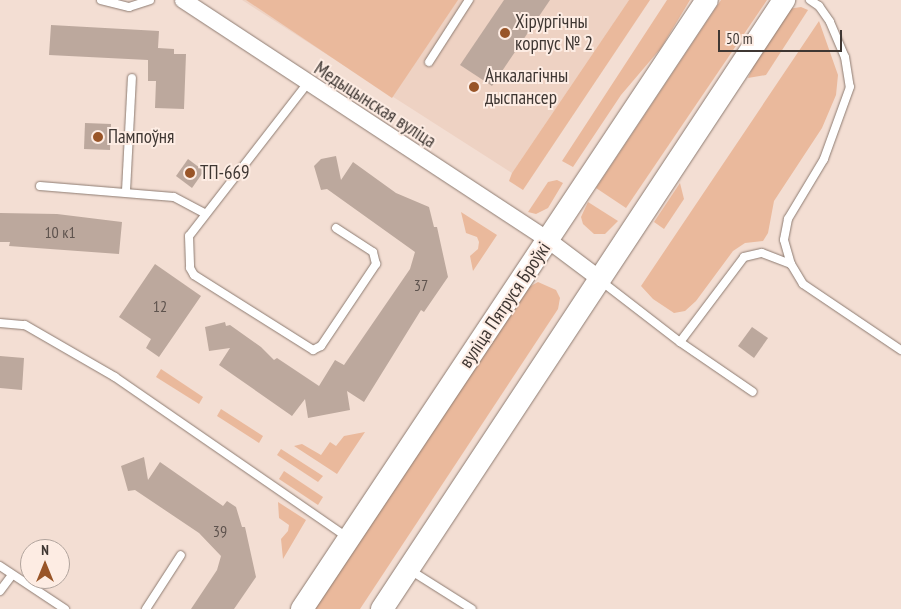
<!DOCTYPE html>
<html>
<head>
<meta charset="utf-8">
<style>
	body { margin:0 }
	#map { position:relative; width:901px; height:609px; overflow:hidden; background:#f3ded3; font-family:"PT Sans Narrow",sans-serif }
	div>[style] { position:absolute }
	.built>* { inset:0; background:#eed2c3 }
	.green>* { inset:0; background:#eab99c }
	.building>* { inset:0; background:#bca89d }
	.roads { filter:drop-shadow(0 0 1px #8d7b71) drop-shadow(0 0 1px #8d7b71) }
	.service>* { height:8px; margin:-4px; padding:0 4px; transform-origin:4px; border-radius:4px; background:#fff }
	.minor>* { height:16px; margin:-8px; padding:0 8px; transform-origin:8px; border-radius:8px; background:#fff }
	.secondary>* { height:22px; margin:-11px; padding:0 11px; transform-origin:11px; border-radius:11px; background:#fff }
	.dots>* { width:14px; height:14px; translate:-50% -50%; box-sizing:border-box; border:2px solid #fdece3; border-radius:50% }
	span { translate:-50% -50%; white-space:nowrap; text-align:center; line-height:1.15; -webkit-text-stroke:4px #fdece3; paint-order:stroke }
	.number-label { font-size:16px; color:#5e534e }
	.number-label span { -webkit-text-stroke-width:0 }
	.poi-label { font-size:19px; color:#3f3733 }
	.left { translate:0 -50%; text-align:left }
	.street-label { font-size:19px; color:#3f3733 }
	.north { position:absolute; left:20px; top:539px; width:50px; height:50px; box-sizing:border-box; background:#fdece3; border:1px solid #b1a49d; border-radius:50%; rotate:0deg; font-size:14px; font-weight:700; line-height:20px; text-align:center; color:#3f3733 }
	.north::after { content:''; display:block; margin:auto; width:18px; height:22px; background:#995528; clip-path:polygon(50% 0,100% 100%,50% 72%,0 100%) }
	.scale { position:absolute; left:718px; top:30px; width:124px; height:22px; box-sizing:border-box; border:2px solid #3f3733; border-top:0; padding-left:6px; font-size:15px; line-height:18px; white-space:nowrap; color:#3f3733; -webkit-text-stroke:4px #fdece3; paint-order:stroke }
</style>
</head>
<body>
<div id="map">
	<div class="built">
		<i style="clip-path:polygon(242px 0,629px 0,512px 173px)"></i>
	</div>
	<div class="green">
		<i style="clip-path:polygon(246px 0,458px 0,392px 98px)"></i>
		<i style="clip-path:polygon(629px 0,650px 0,523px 190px,509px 181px,512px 173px)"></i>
		<i style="clip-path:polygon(667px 0,690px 0,661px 48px,621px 95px,573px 167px,562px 161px)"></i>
		<i style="clip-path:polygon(721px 0,767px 0,626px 208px,596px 188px)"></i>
		<i style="clip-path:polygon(801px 7px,808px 10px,766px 75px,748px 78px,757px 58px,788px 9px)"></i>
		<i style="clip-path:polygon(819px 21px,838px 75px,836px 95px,822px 128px,774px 201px,768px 233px,763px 241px,745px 243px,733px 251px,696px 301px,685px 311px,674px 313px,653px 299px,641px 286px)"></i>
		<i style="clip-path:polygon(557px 180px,563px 183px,548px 208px,536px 214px,528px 212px,548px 182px)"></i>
		<i style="clip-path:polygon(680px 183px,684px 199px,664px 229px,654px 222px)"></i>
		<i style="clip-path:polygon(588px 202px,618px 221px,605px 234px,594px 234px,583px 224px,581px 217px)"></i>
		<i style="clip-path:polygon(461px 212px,497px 235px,473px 271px,470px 256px,478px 249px,479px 242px,477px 237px,466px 233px)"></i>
		<i style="clip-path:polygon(538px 282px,556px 290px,560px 298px,558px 309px,360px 609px,315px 609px,529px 287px)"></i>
		<i style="clip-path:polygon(161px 369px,203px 397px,199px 404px,156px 377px)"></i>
		<i style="clip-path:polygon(221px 409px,263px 436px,259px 443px,217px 416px)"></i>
		<i style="clip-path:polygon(365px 432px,337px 474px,294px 446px,302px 444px,321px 455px,330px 442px,336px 446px,344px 436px)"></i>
		<i style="clip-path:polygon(281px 449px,323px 476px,318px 482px,277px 455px)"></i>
		<i style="clip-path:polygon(284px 471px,323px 497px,318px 505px,279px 479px)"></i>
		<i style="clip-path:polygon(278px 502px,306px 520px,283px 559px,281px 539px,288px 531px,289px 525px,279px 518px)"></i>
	</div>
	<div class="building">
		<i style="clip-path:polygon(504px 0,550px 0,492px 86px,460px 65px)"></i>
		<i style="clip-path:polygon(51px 25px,159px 31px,158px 48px,174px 49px,174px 54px,186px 54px,184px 109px,155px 108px,156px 81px,148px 81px,148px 60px,49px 55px)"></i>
		<i style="clip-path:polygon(85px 123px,111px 124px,110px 150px,84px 149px)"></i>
		<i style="clip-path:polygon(336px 156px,341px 180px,353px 162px,396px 193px,429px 207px,434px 227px,437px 227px,448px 277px,424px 312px,421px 310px,364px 402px,347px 391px,350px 410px,308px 418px,305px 399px,292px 416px,219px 365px,230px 348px,209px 351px,205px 327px,225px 322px,226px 326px,230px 325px,261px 347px,274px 360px,277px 358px,319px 386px,335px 360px,344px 365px,410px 269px,415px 252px,327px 189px,321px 190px,314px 166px,321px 159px)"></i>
		<i style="clip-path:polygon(188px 159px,204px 171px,192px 188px,176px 176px)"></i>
		<i style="clip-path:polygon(0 213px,57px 214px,122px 222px,119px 254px,9px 246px,10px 242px,0 242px)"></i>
		<i style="clip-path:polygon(155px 264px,201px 296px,159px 357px,146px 348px,151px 339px,119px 317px)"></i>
		<i style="clip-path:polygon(752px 327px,768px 338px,754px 358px,738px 346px)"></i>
		<i style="clip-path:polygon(0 356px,24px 358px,22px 390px,0 388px)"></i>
		<i style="clip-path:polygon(144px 457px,148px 480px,160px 462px,223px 506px,227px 501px,236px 507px,242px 527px,245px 527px,256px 577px,234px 609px,191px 609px,217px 570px,221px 556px,199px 533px,135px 490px,128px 491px,121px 466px)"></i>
	</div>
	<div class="roads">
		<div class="service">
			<i style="left:101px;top:0;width:29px;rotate:14deg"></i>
			<i style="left:129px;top:7px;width:22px;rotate:-18deg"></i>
			<i style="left:810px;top:0;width:11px;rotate:34deg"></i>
			<i style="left:819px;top:6px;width:19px;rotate:55deg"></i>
			<i style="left:830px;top:22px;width:38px;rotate:67deg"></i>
			<i style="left:845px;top:57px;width:30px;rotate:81deg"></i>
			<i style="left:850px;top:87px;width:77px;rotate:109.9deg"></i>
			<i style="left:824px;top:159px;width:70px;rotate:121deg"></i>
			<i style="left:788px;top:219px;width:21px;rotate:101deg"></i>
			<i style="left:784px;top:240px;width:25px;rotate:74deg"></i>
			<i style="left:791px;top:264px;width:23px;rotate:59deg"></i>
			<i style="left:803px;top:284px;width:118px;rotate:34deg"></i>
			<i style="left:429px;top:62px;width:74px;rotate:-57.2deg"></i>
			<i style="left:307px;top:84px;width:192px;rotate:127.8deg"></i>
			<i style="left:189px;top:236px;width:32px;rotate:88deg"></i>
			<i style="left:190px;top:268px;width:8px;rotate:60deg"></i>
			<i style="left:194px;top:275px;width:141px;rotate:32.2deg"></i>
			<i style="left:313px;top:350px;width:9px;rotate:-27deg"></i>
			<i style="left:321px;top:346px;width:99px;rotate:-56.1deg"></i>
			<i style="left:376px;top:264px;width:12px;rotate:-104deg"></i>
			<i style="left:373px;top:252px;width:44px;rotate:-147deg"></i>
			<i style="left:40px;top:186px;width:134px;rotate:4.7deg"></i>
			<i style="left:174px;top:197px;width:36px;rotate:28deg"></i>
			<i style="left:126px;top:191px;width:113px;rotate:-87deg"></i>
			<i style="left:601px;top:281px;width:100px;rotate:37.7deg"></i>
			<i style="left:680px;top:342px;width:88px;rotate:34.4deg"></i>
			<i style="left:0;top:323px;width:25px;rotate:5deg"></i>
			<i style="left:25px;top:325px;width:104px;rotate:30deg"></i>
			<i style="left:115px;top:377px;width:283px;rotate:34.6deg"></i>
			<i style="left:680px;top:342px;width:106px;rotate:-53deg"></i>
			<i style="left:744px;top:257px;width:18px;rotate:-13deg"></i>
			<i style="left:762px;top:253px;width:31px;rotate:21deg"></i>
			<i style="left:0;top:566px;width:78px;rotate:33.5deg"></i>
			<i style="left:410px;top:570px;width:73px;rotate:32.2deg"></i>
			<i style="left:0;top:591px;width:20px;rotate:-53deg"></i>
			<i style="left:146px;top:609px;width:64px;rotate:-57.1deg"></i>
		</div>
		<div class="minor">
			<i style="left:183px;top:0;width:437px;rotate:33.3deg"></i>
			<i style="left:548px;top:240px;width:65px;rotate:36.9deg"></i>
		</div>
		<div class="secondary">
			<i style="left:302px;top:609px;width:731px;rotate:-56.38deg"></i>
			<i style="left:382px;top:609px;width:730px;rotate:-56.57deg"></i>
		</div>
	</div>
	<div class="dots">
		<i style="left:505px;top:33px;background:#995528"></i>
		<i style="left:474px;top:87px;background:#995528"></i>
		<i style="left:98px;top:137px;background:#995528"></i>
		<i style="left:190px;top:173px;background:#995528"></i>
	</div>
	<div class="number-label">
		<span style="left:60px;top:232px">10 к1</span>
		<span style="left:421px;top:285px">37</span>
		<span style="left:160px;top:306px">12</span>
		<span style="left:220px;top:531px">39</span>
	</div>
	<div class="poi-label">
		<span class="left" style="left:515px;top:33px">Хірургічны<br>корпус № 2</span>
		<span class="left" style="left:485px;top:87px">Анкалагічны<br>дыспансер</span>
		<span class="left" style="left:108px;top:137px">Пампоўня</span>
		<span class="left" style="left:200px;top:173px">ТП-669</span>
	</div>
	<div class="street-label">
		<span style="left:375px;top:105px;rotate:33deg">Медыцынская вуліца</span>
		<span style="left:505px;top:305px;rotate:-56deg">вуліца Пятруся Броўкі</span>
	</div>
	<div class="north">N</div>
	<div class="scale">50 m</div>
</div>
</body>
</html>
